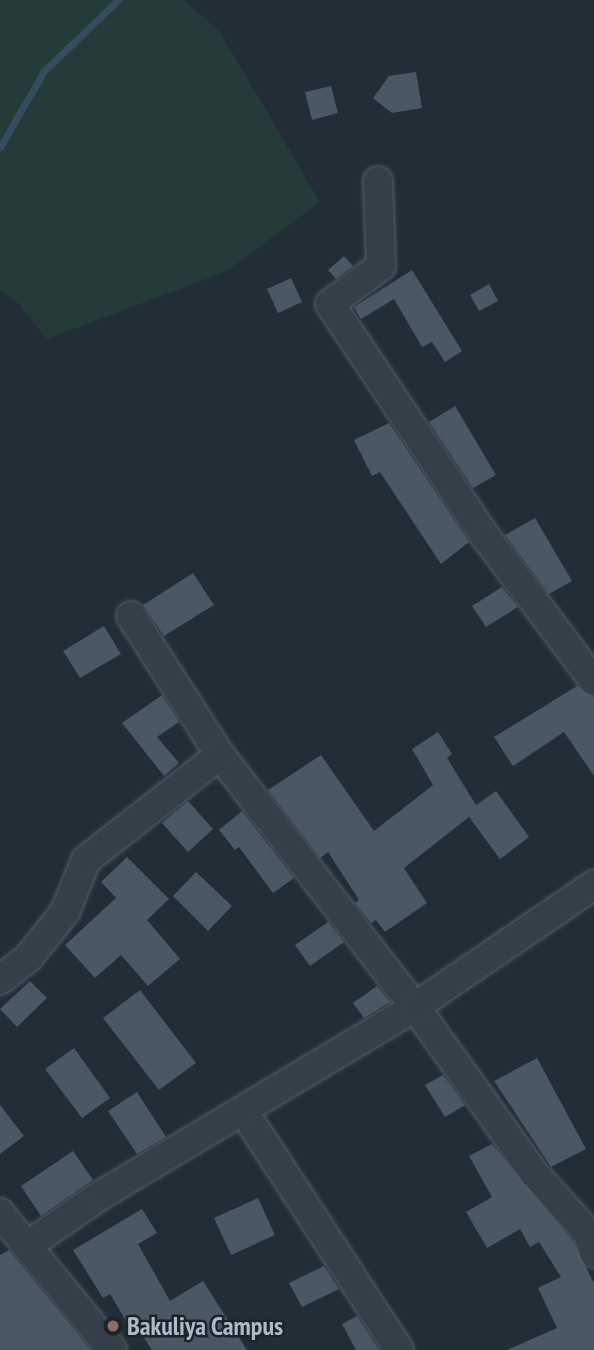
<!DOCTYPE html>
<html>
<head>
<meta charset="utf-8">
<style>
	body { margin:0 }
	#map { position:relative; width:594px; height:1350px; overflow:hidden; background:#212e38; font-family:"PT Sans Narrow",sans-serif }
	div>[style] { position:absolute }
	.green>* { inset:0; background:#243b3a }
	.stream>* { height:7px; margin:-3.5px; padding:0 3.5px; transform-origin:3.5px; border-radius:3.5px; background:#354c5f }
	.building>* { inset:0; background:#495864 }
	.roads { filter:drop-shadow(0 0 2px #525d66) drop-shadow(0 0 2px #525d66) }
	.street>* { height:28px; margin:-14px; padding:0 14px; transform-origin:14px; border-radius:14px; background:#353f49 }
	.dots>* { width:19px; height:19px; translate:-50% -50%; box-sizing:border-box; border:4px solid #1a242d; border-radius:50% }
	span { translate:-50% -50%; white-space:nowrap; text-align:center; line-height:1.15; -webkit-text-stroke:5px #1a242d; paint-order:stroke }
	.poi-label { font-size:26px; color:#afbac5; font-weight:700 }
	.left { translate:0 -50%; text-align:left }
</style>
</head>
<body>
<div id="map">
	<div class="green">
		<i style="clip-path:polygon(0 0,184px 0,220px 32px,320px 202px,227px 271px,47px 339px,19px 304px,0 290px)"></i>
	</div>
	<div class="stream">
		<i style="left:0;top:147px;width:88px;rotate:-59.9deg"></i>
		<i style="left:44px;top:71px;width:103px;rotate:-43.8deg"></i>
	</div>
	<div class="building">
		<i style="clip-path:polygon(416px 72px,422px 108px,392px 113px,373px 98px,389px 76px)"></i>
		<i style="clip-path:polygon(331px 86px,338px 113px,312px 120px,305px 92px)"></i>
		<i style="clip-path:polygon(344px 256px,353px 266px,336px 279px,328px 270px)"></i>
		<i style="clip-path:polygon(412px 270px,462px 351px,445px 362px,432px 342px,422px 347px,394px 299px,361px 319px,354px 307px)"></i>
		<i style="clip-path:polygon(291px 278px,302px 302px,278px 313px,267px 289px)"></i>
		<i style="clip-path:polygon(489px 284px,498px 301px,479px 311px,470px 295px)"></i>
		<i style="clip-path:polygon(455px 406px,496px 475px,473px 488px,429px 422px)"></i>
		<i style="clip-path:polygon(389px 423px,469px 542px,441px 564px,380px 472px,372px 476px,354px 440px)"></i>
		<i style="clip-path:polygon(535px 518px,572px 581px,549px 594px,505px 535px)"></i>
		<i style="clip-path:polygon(193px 573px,214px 605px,164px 636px,143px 605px)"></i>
		<i style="clip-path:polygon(502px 587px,518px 607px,486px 627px,472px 606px)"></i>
		<i style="clip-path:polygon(104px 626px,121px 654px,80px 678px,63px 651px)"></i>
		<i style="clip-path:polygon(577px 686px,594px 697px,594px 776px,564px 732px,513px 766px,494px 737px)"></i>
		<i style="clip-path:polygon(162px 695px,179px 722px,157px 737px,179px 763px,164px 776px,122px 723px)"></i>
		<i style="clip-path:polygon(438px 732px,452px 754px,447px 758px,476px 805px,496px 791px,529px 837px,500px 859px,469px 817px,404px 868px,427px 903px,385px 932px,376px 920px,371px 923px,355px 903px,359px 900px,328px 852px,320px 858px,268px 790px,321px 755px,374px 831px,433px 785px,412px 749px)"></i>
		<i style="clip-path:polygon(188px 801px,213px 829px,188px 852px,162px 823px)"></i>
		<i style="clip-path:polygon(242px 811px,294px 878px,273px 893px,239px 847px,235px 850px,219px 830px)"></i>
		<i style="clip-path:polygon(127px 857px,169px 899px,147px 920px,180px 959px,148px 986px,121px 955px,95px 978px,65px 945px,116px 898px,101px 882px)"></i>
		<i style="clip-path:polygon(196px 872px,232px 906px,208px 931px,173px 896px)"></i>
		<i style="clip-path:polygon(328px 922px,344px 942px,310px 966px,295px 945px)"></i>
		<i style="clip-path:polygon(30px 981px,47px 998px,17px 1027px,0 1009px)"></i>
		<i style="clip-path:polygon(377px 986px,390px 1002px,364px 1018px,353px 1003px)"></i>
		<i style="clip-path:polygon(140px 990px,196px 1063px,159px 1090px,103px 1018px)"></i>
		<i style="clip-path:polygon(74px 1048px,110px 1098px,82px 1118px,45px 1069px)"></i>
		<i style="clip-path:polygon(537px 1058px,586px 1149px,551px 1167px,494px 1081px)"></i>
		<i style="clip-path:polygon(443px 1075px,465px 1105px,445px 1117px,425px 1085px)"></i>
		<i style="clip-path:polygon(137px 1092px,166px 1137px,137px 1154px,108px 1111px)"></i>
		<i style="clip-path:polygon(0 1105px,24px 1136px,0 1154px)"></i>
		<i style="clip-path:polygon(492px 1144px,573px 1241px,594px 1283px,594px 1350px,507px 1350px,557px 1328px,538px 1288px,561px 1277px,539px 1242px,530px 1247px,520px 1229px,487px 1248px,466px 1212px,492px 1197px,469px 1156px)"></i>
		<i style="clip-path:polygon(73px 1151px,93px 1180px,41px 1216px,21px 1186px)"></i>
		<i style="clip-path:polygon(258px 1198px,275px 1235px,231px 1255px,214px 1218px)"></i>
		<i style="clip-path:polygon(142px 1209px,157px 1233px,138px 1244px,170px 1301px,203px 1281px,247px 1350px,152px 1350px,134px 1323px,129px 1326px,110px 1294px,103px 1298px,73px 1250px)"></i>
		<i style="clip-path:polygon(9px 1250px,91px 1350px,0 1350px,0 1255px)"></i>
		<i style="clip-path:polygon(324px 1266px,339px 1289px,302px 1307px,289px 1283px)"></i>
		<i style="clip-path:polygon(357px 1316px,379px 1350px,356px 1350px,342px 1324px)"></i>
	</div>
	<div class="roads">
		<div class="street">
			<i style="left:378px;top:181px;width:85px;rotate:88deg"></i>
			<i style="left:381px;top:266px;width:64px;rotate:143.3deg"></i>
			<i style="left:330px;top:304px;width:279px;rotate:56.3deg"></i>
			<i style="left:485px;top:536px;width:181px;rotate:53.1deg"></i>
			<i style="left:131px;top:616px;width:165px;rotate:57.4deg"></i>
			<i style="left:220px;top:755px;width:319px;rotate:52.3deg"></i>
			<i style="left:415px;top:1007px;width:203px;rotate:54.4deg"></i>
			<i style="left:533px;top:1172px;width:82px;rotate:48deg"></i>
			<i style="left:588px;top:1233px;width:21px;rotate:73deg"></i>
			<i style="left:0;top:980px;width:36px;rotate:-38deg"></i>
			<i style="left:28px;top:958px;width:59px;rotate:-51.2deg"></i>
			<i style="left:65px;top:912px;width:56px;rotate:-68deg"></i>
			<i style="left:86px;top:860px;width:170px;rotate:-38.1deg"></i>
			<i style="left:244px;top:1112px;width:284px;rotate:56.9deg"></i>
			<i style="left:0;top:1213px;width:177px;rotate:50.7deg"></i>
			<i style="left:27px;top:1246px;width:90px;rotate:-34.6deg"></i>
			<i style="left:101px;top:1195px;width:366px;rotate:-30.9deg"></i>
			<i style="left:415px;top:1007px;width:217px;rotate:-34.3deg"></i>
		</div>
	</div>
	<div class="dots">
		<i style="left:113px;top:1326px;background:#8d6e63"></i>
	</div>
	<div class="poi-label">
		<span class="left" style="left:127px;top:1326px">Bakuliya Campus</span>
	</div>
</div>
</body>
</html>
